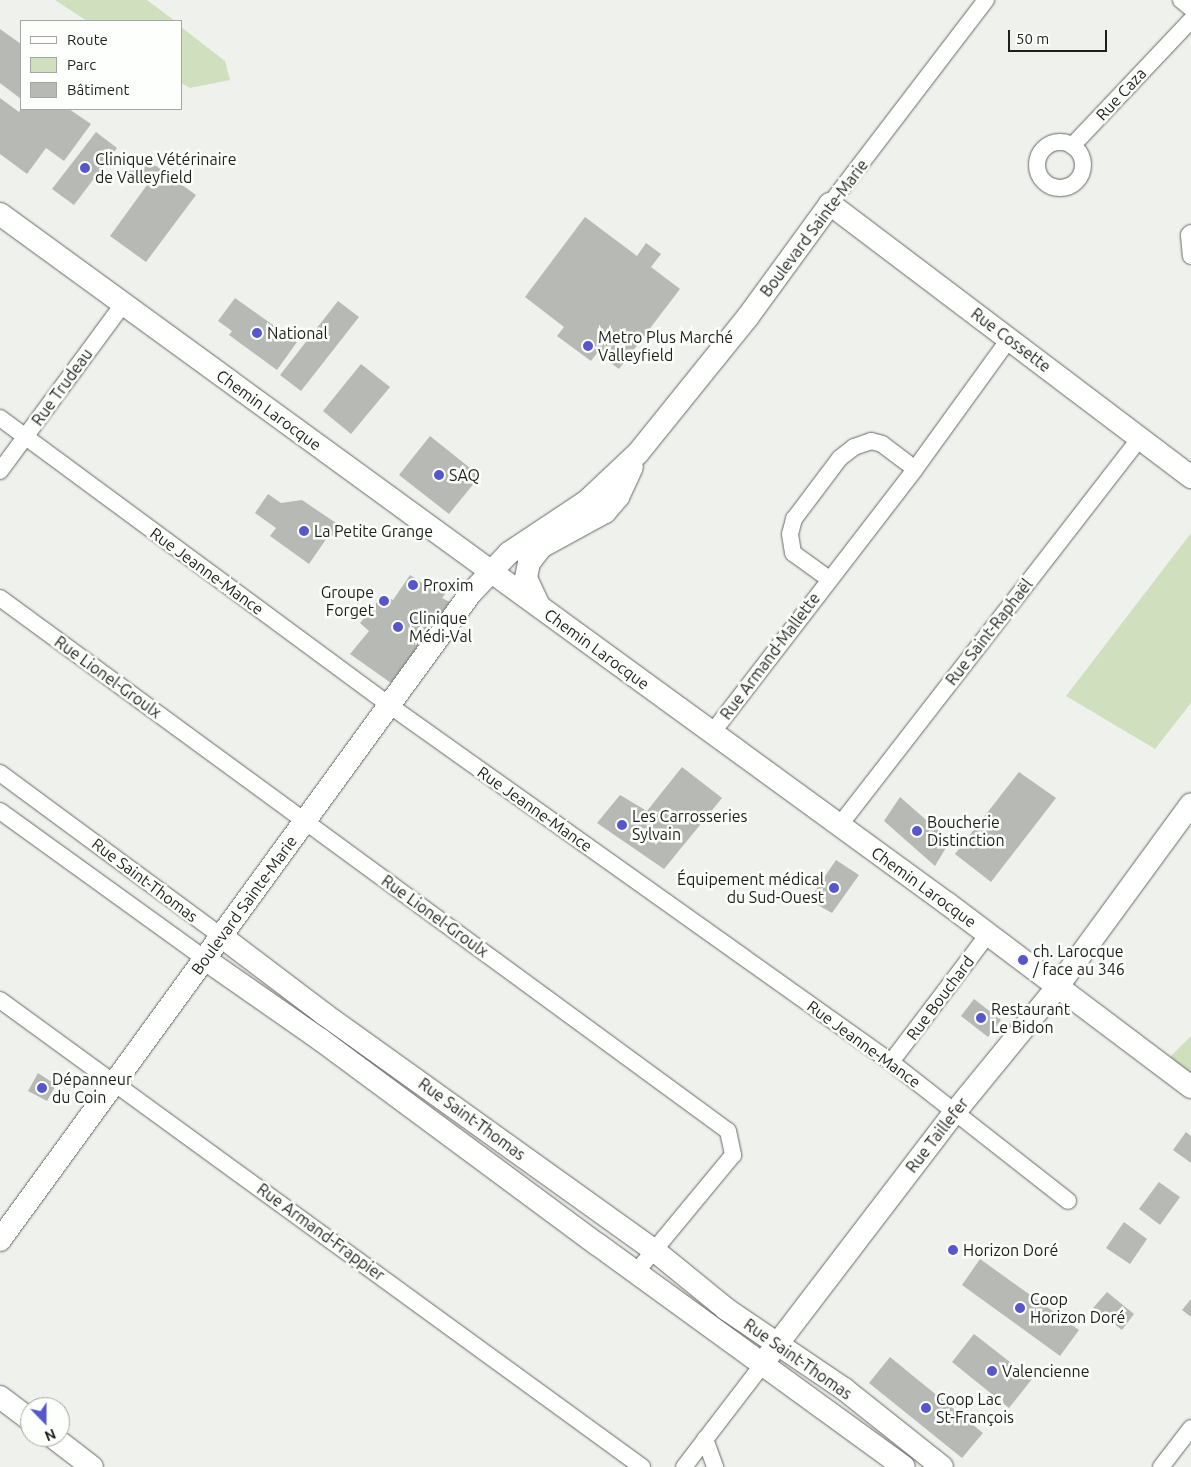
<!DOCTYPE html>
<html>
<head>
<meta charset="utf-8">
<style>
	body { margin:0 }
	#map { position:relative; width:1191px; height:1467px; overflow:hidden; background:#eff2ec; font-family:Ubuntu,sans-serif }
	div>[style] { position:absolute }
	.green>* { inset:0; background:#d0e0be }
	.building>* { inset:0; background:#b7b9b4 }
	.roads { filter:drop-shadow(0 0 1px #666864) drop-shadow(0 0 1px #666864) }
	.street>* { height:16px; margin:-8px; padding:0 8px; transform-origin:8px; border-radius:8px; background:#fff }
	.street>.ring { margin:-8px; padding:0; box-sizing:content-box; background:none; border:16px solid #fff; border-radius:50% }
	.secondary>* { height:22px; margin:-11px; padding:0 11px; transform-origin:11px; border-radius:11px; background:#fff }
	.dots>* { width:14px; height:14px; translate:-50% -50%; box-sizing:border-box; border:2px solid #fdfffc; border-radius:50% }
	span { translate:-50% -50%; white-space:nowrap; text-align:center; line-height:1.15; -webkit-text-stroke:5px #fdfffc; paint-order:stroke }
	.street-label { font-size:16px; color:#1f201e }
	.poi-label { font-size:16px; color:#1f201e }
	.left { translate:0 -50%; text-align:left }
	.right { translate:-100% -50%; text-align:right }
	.legend { position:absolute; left:20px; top:20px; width:162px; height:90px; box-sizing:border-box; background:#fdfffc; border:1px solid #a4a6a3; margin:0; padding:6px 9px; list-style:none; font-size:15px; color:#1f201e }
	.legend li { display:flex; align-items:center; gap:10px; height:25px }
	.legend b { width:25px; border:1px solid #a4a6a3 }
	.north { position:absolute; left:20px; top:1397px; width:50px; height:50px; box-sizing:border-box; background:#fdfffc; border:1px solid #a4a6a3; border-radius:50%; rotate:158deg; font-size:14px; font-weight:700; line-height:20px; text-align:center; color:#1f201e }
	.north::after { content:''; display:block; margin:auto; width:18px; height:22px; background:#5656cd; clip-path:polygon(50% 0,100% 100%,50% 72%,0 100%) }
	.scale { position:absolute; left:1008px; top:30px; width:99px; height:22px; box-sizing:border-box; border:2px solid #1f201e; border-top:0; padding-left:6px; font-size:15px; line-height:18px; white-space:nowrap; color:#1f201e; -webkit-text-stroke:4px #fdfffc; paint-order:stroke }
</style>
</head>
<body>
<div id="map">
	<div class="green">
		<i style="clip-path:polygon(55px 0,147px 0,175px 21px,87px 21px)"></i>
		<i style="clip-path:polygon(181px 27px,225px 61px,230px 80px,190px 88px,181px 83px)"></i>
		<i style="clip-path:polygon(1191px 533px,1191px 703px,1155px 749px,1066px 696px)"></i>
		<i style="clip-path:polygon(1191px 1036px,1191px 1076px,1168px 1059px)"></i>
	</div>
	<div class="building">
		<i style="clip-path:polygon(0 29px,21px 44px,21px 99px,0 83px)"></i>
		<i style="clip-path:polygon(0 98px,19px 112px,21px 109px,69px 109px,91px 124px,64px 161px,46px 148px,27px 174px,0 154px)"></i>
		<i style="clip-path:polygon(96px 132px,117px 148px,74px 205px,52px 189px)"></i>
		<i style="clip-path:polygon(141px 155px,196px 195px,146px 262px,110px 236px,147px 185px,128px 172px)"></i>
		<i style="clip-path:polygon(585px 217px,637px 256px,646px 243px,661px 254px,651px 267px,680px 289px,619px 369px,597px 353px,591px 361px,557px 336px,564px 327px,525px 297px)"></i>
		<i style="clip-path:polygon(235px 298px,297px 342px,277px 370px,229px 335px,232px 331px,218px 321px)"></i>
		<i style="clip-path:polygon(338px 301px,359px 317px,301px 391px,280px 375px)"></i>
		<i style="clip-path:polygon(361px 364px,390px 387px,351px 434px,323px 411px)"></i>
		<i style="clip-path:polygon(430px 436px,480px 476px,449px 514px,399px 475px)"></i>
		<i style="clip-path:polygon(268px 494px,281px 503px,302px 500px,339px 525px,332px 536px,329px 535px,309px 564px,270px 536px,276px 528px,255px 513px)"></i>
		<i style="clip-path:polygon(410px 575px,433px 590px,440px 581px,449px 589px,442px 598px,450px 602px,391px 683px,350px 654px,369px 631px,360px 623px,383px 595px,393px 600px)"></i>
		<i style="clip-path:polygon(682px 767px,722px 798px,664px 869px,597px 823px,620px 795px,647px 811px)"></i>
		<i style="clip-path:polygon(1019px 772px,1056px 798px,991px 882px,955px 854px)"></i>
		<i style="clip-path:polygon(900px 797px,950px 841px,935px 866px,884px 821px)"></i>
		<i style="clip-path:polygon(836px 860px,859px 875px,832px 913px,809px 900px)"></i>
		<i style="clip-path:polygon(974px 999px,1001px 1020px,988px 1037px,961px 1016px)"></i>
		<i style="clip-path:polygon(38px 1073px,56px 1085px,47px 1101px,28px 1091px)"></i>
		<i style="clip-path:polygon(1186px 1132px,1191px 1136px,1191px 1163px,1173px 1150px)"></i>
		<i style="clip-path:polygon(1159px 1182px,1180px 1197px,1160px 1225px,1139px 1209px)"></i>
		<i style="clip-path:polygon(1124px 1222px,1147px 1239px,1130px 1264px,1106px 1248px)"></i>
		<i style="clip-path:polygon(980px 1259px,1079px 1330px,1060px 1356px,962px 1285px)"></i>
		<i style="clip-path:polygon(1107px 1292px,1134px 1314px,1122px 1330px,1093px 1308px)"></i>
		<i style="clip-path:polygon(1191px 1299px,1191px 1317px,1182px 1310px)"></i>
		<i style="clip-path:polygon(974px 1334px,1032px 1379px,1009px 1408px,952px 1362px)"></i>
		<i style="clip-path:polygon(890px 1357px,983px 1433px,962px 1458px,869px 1383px)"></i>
	</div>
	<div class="roads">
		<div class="street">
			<i style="left:1181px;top:0;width:13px;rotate:39deg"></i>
			<i class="ring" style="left:1037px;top:142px;width:30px;height:30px"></i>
			<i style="left:1072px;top:146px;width:173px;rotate:-46.6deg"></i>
			<i style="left:830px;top:204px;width:257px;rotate:-52.6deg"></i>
			<i style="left:1191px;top:233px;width:3px;rotate:135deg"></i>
			<i style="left:1189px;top:235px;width:21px;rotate:85deg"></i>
			<i style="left:0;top:418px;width:483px;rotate:36.4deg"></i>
			<i style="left:389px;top:705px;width:616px;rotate:35.42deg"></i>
			<i style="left:891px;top:1062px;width:225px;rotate:38.1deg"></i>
			<i style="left:0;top:471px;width:207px;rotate:-53.6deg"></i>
			<i style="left:829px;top:579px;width:44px;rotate:-144.2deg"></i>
			<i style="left:793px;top:553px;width:19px;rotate:-99deg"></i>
			<i style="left:790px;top:534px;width:16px;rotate:-75deg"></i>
			<i style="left:794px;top:519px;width:76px;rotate:-53deg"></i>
			<i style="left:840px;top:458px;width:18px;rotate:-38deg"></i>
			<i style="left:854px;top:447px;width:18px;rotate:-19deg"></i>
			<i style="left:871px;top:441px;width:11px;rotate:15deg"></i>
			<i style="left:882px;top:444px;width:41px;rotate:37.1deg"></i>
			<i style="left:0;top:598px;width:902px;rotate:36.21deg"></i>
			<i style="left:728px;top:1131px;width:25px;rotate:78deg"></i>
			<i style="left:733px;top:1155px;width:151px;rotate:129.6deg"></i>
			<i style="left:712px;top:733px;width:333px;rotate:-52.4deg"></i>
			<i style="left:915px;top:469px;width:160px;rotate:-54.1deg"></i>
			<i style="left:0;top:773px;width:275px;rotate:36.4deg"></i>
			<i style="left:0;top:811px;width:253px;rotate:35.8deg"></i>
			<i style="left:839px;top:826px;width:491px;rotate:-52.2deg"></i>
			<i style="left:0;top:1000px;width:794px;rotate:36.03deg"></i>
			<i style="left:891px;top:1062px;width:161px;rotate:-52.8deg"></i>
			<i style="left:705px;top:1439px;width:30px;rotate:70deg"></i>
			<i style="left:684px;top:1467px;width:130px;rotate:-52.5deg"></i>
			<i style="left:1161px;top:1467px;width:49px;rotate:-52.4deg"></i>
		</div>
		<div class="secondary">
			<i style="left:0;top:214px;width:1173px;rotate:36.05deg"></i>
			<i style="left:948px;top:904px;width:304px;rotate:37deg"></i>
			<i style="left:528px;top:554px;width:88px;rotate:-28.6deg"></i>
			<i style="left:605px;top:512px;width:20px;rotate:-49deg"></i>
			<i style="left:618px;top:497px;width:33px;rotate:-65deg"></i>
			<i style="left:539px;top:606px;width:31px;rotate:-115deg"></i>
			<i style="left:526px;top:578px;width:15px;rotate:-79deg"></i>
			<i style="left:529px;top:563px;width:20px;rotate:-53deg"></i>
			<i style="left:221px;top:936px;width:129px;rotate:37.1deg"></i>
			<i style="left:324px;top:1014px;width:407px;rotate:35.6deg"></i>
			<i style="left:655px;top:1251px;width:92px;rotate:39.2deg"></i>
			<i style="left:726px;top:1309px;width:143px;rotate:34.1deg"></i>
			<i style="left:844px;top:1389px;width:125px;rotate:38.5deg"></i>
			<i style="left:205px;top:959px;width:141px;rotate:34.9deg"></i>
			<i style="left:321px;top:1040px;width:343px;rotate:36.5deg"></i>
			<i style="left:597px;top:1244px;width:379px;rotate:36deg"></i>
			<i style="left:0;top:1240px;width:799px;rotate:-53.96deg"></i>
			<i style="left:470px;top:594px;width:57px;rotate:-46.4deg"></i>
			<i style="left:509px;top:553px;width:94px;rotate:-33.7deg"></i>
			<i style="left:587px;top:501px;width:70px;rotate:-43.3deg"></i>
			<i style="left:638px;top:453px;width:174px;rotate:-51.1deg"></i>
			<i style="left:747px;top:318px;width:141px;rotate:-53.9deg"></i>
			<i style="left:830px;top:204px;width:453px;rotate:37.1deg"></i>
			<i style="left:769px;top:1355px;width:306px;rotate:-52.6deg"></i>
			<i style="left:955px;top:1112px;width:163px;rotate:-50.7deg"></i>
			<i style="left:1058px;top:986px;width:225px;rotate:-53.8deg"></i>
			<i style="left:0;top:1397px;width:38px;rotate:37deg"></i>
			<i style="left:53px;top:1437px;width:49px;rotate:37.6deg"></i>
		</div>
	</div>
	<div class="dots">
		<i style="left:85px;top:168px;background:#5656cd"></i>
		<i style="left:257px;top:333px;background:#5656cd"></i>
		<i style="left:588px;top:346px;background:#5656cd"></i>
		<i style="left:439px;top:475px;background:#5656cd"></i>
		<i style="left:304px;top:531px;background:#5656cd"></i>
		<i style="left:413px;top:585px;background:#5656cd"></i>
		<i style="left:384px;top:601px;background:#5656cd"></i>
		<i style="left:398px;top:627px;background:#5656cd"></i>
		<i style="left:622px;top:825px;background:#5656cd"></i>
		<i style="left:917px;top:831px;background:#5656cd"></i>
		<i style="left:834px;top:888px;background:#5656cd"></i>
		<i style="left:1023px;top:960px;background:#5656cd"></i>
		<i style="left:981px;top:1018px;background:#5656cd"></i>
		<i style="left:42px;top:1088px;background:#5656cd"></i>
		<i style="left:953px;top:1250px;background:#5656cd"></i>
		<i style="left:1020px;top:1308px;background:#5656cd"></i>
		<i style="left:992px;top:1371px;background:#5656cd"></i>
		<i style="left:926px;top:1408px;background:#5656cd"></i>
	</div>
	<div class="street-label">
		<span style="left:1121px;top:94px;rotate:-47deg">Rue Caza</span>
		<span style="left:814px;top:228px;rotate:-53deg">Boulevard Sainte-Marie</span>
		<span style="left:1011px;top:340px;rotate:37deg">Rue Cossette</span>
		<span style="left:62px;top:387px;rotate:-54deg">Rue Trudeau</span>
		<span style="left:269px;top:410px;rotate:36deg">Chemin Larocque</span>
		<span style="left:207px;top:571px;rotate:36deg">Rue Jeanne-Mance</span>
		<span style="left:989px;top:632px;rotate:-52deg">Rue Saint-Raphaël</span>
		<span style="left:597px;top:649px;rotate:36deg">Chemin Larocque</span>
		<span style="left:770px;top:656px;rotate:-53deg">Rue Armand-Mallette</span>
		<span style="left:108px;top:677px;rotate:36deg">Rue Lionel-Groulx</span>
		<span style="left:535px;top:809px;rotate:35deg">Rue Jeanne-Mance</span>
		<span style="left:145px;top:880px;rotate:37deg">Rue Saint-Thomas</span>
		<span style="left:924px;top:887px;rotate:36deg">Chemin Larocque</span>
		<span style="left:244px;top:905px;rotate:-54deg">Boulevard Sainte-Marie</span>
		<span style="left:435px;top:916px;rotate:36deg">Rue Lionel-Groulx</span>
		<span style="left:940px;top:998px;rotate:-53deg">Rue Bouchard</span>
		<span style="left:864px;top:1044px;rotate:36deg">Rue Jeanne-Mance</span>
		<span style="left:472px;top:1119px;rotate:36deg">Rue Saint-Thomas</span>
		<span style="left:937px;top:1135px;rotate:-52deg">Rue Taillefer</span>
		<span style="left:321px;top:1232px;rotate:36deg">Rue Armand-Frappier</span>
		<span style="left:798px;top:1359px;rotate:35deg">Rue Saint-Thomas</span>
	</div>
	<div class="poi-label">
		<span class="left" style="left:95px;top:168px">Clinique Vétérinaire<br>de Valleyfield</span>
		<span class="left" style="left:267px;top:333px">National</span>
		<span class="left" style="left:598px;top:346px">Metro Plus Marché<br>Valleyfield</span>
		<span class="left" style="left:449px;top:475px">SAQ</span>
		<span class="left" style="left:314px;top:531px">La Petite Grange</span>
		<span class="left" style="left:423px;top:585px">Proxim</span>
		<span class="right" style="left:374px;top:601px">Groupe<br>Forget</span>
		<span class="left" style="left:409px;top:627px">Clinique<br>Médi-Val</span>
		<span class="left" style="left:632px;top:825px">Les Carrosseries<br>Sylvain</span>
		<span class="left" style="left:927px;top:831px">Boucherie<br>Distinction</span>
		<span class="right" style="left:824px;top:888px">Équipement médical<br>du Sud-Ouest</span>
		<span class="left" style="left:1033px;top:960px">ch. Larocque<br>/ face au 346</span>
		<span class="left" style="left:991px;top:1018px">Restaurant<br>Le Bidon</span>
		<span class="left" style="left:52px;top:1088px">Dépanneur<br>du Coin</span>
		<span class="left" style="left:963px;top:1250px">Horizon Doré</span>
		<span class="left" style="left:1030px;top:1308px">Coop<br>Horizon Doré</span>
		<span class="left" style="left:1002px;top:1371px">Valencienne</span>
		<span class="left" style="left:936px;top:1408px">Coop Lac<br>St-François</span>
	</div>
	<ul class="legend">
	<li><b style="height:6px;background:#fff"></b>Route</li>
	<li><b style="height:14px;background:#d0e0be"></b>Parc</li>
	<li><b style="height:14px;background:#b7b9b4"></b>Bâtiment</li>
	</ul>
	<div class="north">N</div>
	<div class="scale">50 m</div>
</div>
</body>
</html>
